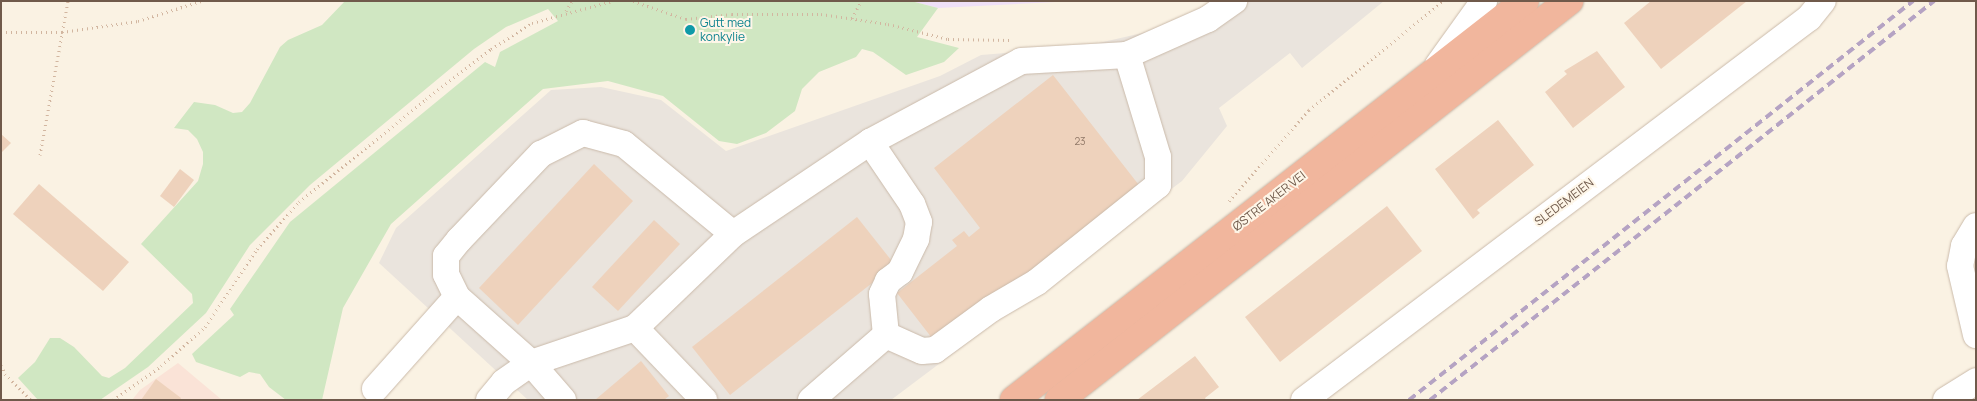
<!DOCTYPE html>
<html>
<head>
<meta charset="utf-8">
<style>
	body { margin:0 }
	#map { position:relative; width:1977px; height:401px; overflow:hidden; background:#faf2e3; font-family:Manrope,sans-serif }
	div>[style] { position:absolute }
	.commercial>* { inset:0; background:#fae3d7 }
	.industrial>* { inset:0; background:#eae4dd }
	.education>* { inset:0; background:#efe0f7 }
	.green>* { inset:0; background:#d0e7c2 }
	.building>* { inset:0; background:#eed2bc }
	.path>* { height:3px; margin-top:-1.5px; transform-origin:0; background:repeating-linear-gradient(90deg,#d2b6a0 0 1px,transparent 0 5px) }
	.roads { filter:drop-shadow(0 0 1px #cabaaa) drop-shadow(0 0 1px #cabaaa) }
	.minor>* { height:26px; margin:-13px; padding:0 13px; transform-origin:13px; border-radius:13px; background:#fff }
	.highway>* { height:28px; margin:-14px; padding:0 14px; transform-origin:14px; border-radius:14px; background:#f1b69d }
	.rail>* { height:4px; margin-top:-2px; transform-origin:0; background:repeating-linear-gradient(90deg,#b5a3c3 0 8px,transparent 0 13px) }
	.dots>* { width:14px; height:14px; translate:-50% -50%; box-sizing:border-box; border:2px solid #fef6e8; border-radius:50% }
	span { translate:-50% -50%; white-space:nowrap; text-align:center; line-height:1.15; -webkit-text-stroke:4px #fef6e8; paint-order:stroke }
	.number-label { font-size:10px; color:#907867 }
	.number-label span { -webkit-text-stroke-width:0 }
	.culture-label { font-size:12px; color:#0d838f }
	.left { translate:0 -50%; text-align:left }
	.street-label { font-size:12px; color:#705a4b }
	.frame { position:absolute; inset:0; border:2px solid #705a4b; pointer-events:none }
</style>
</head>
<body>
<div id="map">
	<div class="commercial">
		<i style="clip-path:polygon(178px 363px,222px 400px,132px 400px,140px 390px)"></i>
	</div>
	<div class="industrial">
		<i style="clip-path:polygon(1215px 1px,1384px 1px,1302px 68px,1290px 53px,1219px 108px,1227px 126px,1182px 181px,891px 400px,528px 400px,379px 263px,396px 228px,551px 90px,601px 87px,661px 100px,726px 151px,940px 76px,981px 55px,1081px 47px,1160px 29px)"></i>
	</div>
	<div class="education">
		<i style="clip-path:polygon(911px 1px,1075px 1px,938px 8px)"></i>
	</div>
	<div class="green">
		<i style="clip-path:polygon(345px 1px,911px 1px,938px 8px,917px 37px,959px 48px,944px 62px,906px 75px,873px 52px,862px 49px,856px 57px,819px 72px,802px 89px,795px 111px,766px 133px,737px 144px,719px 141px,663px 96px,608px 81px,543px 89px,391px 224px,343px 308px,322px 400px,286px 400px,269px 387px,260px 374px,249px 372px,240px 377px,196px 362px,192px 354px,234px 315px,230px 309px,290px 222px,485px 62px,495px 67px,500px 52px,558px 21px,548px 9px,506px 27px,474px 49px,310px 185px,250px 245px,206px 313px,148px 367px,100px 400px,38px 400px,18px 378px,35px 362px,50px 338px,60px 338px,74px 347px,102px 376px,109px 378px,125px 368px,193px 303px,192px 294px,141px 244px,198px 181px,203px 164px,203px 152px,197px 139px,188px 130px,174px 128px,194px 102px,215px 105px,233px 113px,242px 112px,250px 103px,280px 47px,288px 40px,322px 25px)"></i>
	</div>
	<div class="building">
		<i style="clip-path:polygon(1651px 1px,1747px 1px,1661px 69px,1624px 23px)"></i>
		<i style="clip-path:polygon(1597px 51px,1625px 87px,1573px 128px,1545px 92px,1567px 74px,1564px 71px)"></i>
		<i style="clip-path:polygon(1053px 75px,1142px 189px,1023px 283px,1019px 277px,935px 342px,897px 293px,957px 246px,952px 240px,964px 231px,969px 237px,980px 228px,934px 168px)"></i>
		<i style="clip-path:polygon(1498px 120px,1534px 165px,1477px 210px,1480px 213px,1473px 219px,1435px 169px)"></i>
		<i style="clip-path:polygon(1px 134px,11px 143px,1px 153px)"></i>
		<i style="clip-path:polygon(594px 164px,633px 201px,518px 325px,479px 288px)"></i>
		<i style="clip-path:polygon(180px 169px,194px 180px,174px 207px,160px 196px)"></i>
		<i style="clip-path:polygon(39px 184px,129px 262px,103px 291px,13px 214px)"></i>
		<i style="clip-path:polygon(1387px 206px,1422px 251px,1280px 362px,1245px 317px)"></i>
		<i style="clip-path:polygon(857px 217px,895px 265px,730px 395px,692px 347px)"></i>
		<i style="clip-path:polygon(654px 220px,680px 244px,618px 311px,592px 287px)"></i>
		<i style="clip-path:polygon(1195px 356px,1219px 387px,1205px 398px,1206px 400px,1137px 400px)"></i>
		<i style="clip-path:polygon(641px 361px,669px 396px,664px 400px,595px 400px)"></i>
		<i style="clip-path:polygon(156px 379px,181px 398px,180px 400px,141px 400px)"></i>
	</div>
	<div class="path">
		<i style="left:633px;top:1px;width:56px;rotate:18.8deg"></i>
		<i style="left:686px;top:19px;width:46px;rotate:-6.2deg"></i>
		<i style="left:732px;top:14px;width:89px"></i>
		<i style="left:821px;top:14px;width:68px;rotate:8.5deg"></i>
		<i style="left:888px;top:24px;width:62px;rotate:14deg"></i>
		<i style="left:948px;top:39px;width:62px;rotate:0.9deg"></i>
		<i style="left:566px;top:11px;width:12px;rotate:-59deg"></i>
		<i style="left:852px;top:18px;width:19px;rotate:-62deg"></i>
		<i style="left:1px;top:32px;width:61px"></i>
		<i style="left:62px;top:32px;width:77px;rotate:-8.2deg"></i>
		<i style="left:138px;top:21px;width:66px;rotate:-17.6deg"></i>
		<i style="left:40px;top:155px;width:157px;rotate:-79.7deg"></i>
		<i style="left:1229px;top:201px;width:121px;rotate:-48.7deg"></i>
		<i style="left:1309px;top:110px;width:173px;rotate:-39.1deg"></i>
		<i style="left:1px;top:365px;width:10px;rotate:66deg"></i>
		<i style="left:5px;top:374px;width:37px;rotate:45deg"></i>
		<i style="left:113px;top:400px;width:59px;rotate:-35.3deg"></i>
		<i style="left:161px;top:366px;width:59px;rotate:-41.6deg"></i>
		<i style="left:205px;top:327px;width:94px;rotate:-56.3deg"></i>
		<i style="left:257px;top:249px;width:63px;rotate:-48.2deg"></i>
		<i style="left:299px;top:202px;width:164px;rotate:-39deg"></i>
		<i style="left:426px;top:99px;width:82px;rotate:-37.6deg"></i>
		<i style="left:491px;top:49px;width:49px;rotate:-32.4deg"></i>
		<i style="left:532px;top:23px;width:83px;rotate:-15.4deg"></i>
	</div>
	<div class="roads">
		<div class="minor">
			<i style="left:1438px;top:65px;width:79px;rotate:-54.3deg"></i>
			<i style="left:1976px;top:226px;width:23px;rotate:121deg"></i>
			<i style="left:1964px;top:246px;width:20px;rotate:101deg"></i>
			<i style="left:1960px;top:266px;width:71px;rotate:76.9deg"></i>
			<i style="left:635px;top:328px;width:100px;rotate:46.2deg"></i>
			<i style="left:886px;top:335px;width:39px;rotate:24deg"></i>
			<i style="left:922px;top:351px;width:13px;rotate:-4deg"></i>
			<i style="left:935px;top:350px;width:69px;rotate:-36.2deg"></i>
			<i style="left:991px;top:309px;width:53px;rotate:-30.4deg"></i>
			<i style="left:1037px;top:282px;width:155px;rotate:-38.7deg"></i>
			<i style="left:1158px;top:185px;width:28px;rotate:-90deg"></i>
			<i style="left:1158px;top:157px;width:107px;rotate:-106.9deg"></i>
			<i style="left:375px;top:389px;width:123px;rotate:-48.3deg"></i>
			<i style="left:489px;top:400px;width:23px;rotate:-50deg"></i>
			<i style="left:504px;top:382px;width:33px;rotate:-35deg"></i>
			<i style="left:531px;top:363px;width:110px;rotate:-18.6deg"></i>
			<i style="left:635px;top:328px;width:136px;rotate:-43.8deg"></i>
			<i style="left:733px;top:234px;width:165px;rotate:-33.9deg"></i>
			<i style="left:870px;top:142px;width:171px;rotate:-28.2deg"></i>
			<i style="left:1021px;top:61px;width:106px;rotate:-3.2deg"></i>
			<i style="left:1127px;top:55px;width:89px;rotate:-24deg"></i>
			<i style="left:1208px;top:19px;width:32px;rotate:-35deg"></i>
			<i style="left:563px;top:400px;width:49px;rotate:-130.9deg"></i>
			<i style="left:531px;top:363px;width:99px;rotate:-138.3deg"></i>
			<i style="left:457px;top:297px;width:25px;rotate:-116deg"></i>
			<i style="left:446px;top:274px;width:18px;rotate:-90deg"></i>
			<i style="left:446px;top:256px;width:21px;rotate:-51deg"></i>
			<i style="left:459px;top:240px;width:119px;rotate:-46.4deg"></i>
			<i style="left:541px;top:154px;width:47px;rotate:-26.6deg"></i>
			<i style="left:583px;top:133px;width:42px;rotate:15deg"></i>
			<i style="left:624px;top:144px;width:141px;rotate:39.5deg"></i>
			<i style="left:811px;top:400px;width:99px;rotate:-40.9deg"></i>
			<i style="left:886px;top:335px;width:41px;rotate:-95.6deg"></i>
			<i style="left:882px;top:294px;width:14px;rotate:-65deg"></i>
			<i style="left:888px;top:281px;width:15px;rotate:-37deg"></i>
			<i style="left:900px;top:272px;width:37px;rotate:-64deg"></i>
			<i style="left:916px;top:239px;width:17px;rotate:-80deg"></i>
			<i style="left:919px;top:222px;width:19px;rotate:-111deg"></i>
			<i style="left:912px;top:204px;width:75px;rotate:-124.1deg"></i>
			<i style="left:1304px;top:400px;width:633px;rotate:-37.11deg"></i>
			<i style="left:1809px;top:18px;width:22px;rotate:-51deg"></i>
			<i style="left:1946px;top:400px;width:36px;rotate:-32deg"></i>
		</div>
		<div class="highway">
			<i style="left:1014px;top:400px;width:648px;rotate:-37.98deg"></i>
			<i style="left:1059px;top:400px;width:648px;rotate:-38.04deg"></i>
		</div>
	</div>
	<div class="rail">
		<i style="left:1409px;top:400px;width:643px;rotate:-38.37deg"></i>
		<i style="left:1430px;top:400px;width:643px;rotate:-38.37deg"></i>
	</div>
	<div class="dots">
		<i style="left:690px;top:30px;background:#0f9aa8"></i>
	</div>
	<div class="number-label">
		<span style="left:1080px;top:142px">23</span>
	</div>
	<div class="culture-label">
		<span class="left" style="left:700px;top:30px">Gutt med<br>konkylie</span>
	</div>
	<div class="street-label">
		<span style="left:1269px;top:201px;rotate:-38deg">ØSTRE AKER VEI</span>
		<span style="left:1564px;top:202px;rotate:-37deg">SLEDEMEIEN</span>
	</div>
	<div class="frame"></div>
</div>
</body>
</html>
